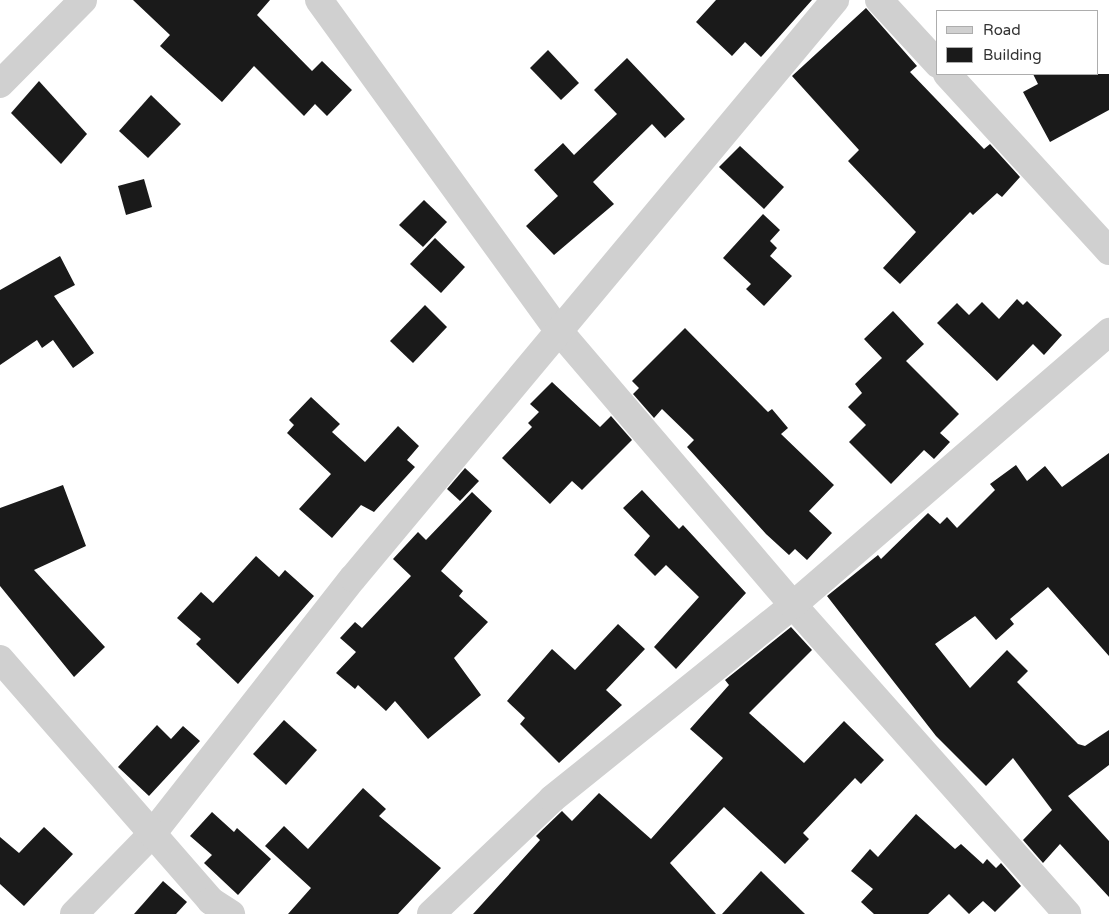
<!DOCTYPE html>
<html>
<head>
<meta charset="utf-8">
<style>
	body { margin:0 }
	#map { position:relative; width:1109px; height:914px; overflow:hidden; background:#fff; font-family:"Varela Round",sans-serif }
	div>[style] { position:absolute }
	.building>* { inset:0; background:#1a1a1a }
	.minor>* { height:28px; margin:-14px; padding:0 14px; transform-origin:14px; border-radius:14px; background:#d0d0d0 }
	.tertiary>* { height:28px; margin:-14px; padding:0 14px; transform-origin:14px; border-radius:14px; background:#d0d0d0 }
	span { translate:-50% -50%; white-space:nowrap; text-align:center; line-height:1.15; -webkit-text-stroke:5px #fff; paint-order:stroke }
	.legend { position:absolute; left:936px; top:10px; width:162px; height:65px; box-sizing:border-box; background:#fff; border:1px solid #adadad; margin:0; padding:6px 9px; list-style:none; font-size:15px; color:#333 }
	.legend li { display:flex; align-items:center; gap:10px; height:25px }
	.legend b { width:25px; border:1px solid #adadad }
</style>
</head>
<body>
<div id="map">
	<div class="building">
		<i style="clip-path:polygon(133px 0,270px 0,257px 15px,312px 71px,322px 61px,352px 90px,327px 116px,315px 104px,304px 116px,254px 66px,222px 102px,160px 46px,170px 35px)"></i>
		<i style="clip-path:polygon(716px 0,812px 0,761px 57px,745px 42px,732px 56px,696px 22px)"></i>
		<i style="clip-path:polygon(866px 8px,917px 66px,910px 72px,984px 149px,990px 144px,1020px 177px,1002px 197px,997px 193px,973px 215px,970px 212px,900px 284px,883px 268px,916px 232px,848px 161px,859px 150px,792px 76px)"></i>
		<i style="clip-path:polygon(548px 50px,579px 83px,561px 100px,530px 68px)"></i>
		<i style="clip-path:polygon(627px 58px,685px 119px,665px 138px,652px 124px,593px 182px,614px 204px,554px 255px,526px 226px,558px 196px,534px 170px,563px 143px,574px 155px,617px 114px,594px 90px)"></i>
		<i style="clip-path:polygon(1033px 74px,1109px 74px,1109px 110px,1050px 142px,1023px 92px,1038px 84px)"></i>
		<i style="clip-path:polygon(39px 81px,87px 134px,61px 164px,11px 113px)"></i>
		<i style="clip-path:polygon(151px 95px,181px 124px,148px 158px,119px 131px)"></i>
		<i style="clip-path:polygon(740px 146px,784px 187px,764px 209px,719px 167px)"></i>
		<i style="clip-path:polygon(144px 179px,152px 207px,126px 215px,118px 186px)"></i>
		<i style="clip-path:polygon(424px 200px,447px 222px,423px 247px,399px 225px)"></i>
		<i style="clip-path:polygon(763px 214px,780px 230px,770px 241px,777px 248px,770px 256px,792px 276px,764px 306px,746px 289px,751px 284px,723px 258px)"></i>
		<i style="clip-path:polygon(435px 238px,465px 267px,441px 293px,410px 264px)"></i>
		<i style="clip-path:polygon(60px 256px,75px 285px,54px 296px,94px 353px,73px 368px,53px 340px,42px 348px,37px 340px,0 365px,0 290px)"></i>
		<i style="clip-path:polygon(1017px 299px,1023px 305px,1027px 301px,1062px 335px,1044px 355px,1033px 344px,997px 381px,937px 323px,957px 303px,969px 315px,982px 302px,999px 319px)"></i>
		<i style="clip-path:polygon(425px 305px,447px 327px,413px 363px,390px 341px)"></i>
		<i style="clip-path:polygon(893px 311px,924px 344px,906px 361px,959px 414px,940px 433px,950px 442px,934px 459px,924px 450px,891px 484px,849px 442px,866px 425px,848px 407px,862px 393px,855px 384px,882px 358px,864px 339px)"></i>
		<i style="clip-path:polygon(685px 328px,768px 412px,772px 409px,788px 428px,781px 434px,834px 485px,809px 511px,832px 533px,807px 560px,795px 549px,789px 555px,766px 534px,687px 447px,694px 440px,662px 409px,654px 418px,633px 394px,639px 388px,632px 381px)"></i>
		<i style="clip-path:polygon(552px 382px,600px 427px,611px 416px,632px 440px,582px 490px,572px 481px,550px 504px,502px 458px,532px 427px,528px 423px,539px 412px,530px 404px)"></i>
		<i style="clip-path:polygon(311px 397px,340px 424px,332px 432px,365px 462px,398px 426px,419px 446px,407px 460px,415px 467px,374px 512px,361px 505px,332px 538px,299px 509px,331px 474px,287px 433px,294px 425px,289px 420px)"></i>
		<i style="clip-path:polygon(1109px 453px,1109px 656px,1048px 587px,1010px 619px,1014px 624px,996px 640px,975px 616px,935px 644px,970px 688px,1007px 650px,1028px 671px,1017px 682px,1078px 744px,1085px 746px,1109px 730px,1109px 765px,1068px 796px,1109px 841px,1109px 897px,1060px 844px,1043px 863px,1023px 840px,1052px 810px,1013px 758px,986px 786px,936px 736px,827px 596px,878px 555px,881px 559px,928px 513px,940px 524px,947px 517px,957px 528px,995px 490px,990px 484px,1016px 465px,1027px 481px,1045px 466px,1062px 487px)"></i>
		<i style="clip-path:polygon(465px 468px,479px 481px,460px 501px,447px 489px)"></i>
		<i style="clip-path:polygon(63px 485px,86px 546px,34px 570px,105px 647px,74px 677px,0 586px,0 508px)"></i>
		<i style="clip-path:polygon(642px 490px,679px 529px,683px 525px,746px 593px,676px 669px,654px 647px,699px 597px,666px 565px,655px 576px,634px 555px,650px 536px,623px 508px)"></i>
		<i style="clip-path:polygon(472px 492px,492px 511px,441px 571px,463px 591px,459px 596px,488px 622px,454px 658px,481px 695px,428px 739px,395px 701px,386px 711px,358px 685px,355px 689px,336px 673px,356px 652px,340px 638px,355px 622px,362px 628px,411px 576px,393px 559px,418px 532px,426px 540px)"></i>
		<i style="clip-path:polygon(256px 556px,279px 577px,285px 570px,314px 596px,238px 684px,196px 644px,201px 639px,177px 618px,201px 592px,213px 603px)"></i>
		<i style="clip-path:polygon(618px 624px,645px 649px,606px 690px,622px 705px,559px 763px,520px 724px,525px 718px,507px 701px,552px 649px,575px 670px)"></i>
		<i style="clip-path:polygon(791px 627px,812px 650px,749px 713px,804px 763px,844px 721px,884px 760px,861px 784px,855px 778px,803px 833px,809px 839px,785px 864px,724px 807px,670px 863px,716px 914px,473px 914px,540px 840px,536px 836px,562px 811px,572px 821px,599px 793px,651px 839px,723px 758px,690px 729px,729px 685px,725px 680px)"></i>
		<i style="clip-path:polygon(284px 720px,317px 750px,286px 785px,253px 754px)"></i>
		<i style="clip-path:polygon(157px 725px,171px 739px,183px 726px,200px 741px,149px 796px,118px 767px)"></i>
		<i style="clip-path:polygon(363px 788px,386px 809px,379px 816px,441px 868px,398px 914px,288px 914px,311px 888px,265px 846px,284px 826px,308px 849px)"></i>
		<i style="clip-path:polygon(212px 812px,234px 832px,237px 828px,271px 859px,238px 895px,204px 863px,212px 855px,190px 836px)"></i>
		<i style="clip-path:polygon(916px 814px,955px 849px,961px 844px,983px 864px,987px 859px,996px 868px,1001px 863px,1021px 886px,995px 912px,983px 901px,969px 914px,949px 894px,928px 914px,874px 914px,861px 902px,873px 889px,851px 871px,870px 849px,878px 857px)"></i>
		<i style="clip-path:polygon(44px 827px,73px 854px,24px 906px,0 884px,0 837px,19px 853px)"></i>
		<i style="clip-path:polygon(761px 871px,805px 914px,722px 914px)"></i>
		<i style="clip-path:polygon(163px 881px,187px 902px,176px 914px,134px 914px)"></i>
	</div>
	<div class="minor">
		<i style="left:319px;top:0;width:409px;rotate:54.1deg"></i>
		<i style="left:559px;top:331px;width:360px;rotate:49.5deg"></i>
		<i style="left:793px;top:605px;width:413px;rotate:48.4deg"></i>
		<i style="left:879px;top:0;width:87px;rotate:47.3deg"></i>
		<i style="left:947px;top:74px;width:240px;rotate:47.5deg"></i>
		<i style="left:74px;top:914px;width:112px;rotate:-45.7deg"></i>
		<i style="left:152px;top:834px;width:325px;rotate:-51.9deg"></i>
		<i style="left:353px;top:578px;width:753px;rotate:-50.17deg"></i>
		<i style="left:431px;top:914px;width:167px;rotate:-43.5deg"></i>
		<i style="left:552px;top:799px;width:309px;rotate:-38.8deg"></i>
		<i style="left:793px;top:605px;width:418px;rotate:-40.8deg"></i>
	</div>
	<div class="tertiary">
		<i style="left:0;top:84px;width:118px;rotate:-45.3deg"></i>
		<i style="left:0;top:659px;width:321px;rotate:48.9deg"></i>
		<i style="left:211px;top:901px;width:24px;rotate:33deg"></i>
	</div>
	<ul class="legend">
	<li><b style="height:6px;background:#d0d0d0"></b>Road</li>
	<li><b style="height:14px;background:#1a1a1a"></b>Building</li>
	</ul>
</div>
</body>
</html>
